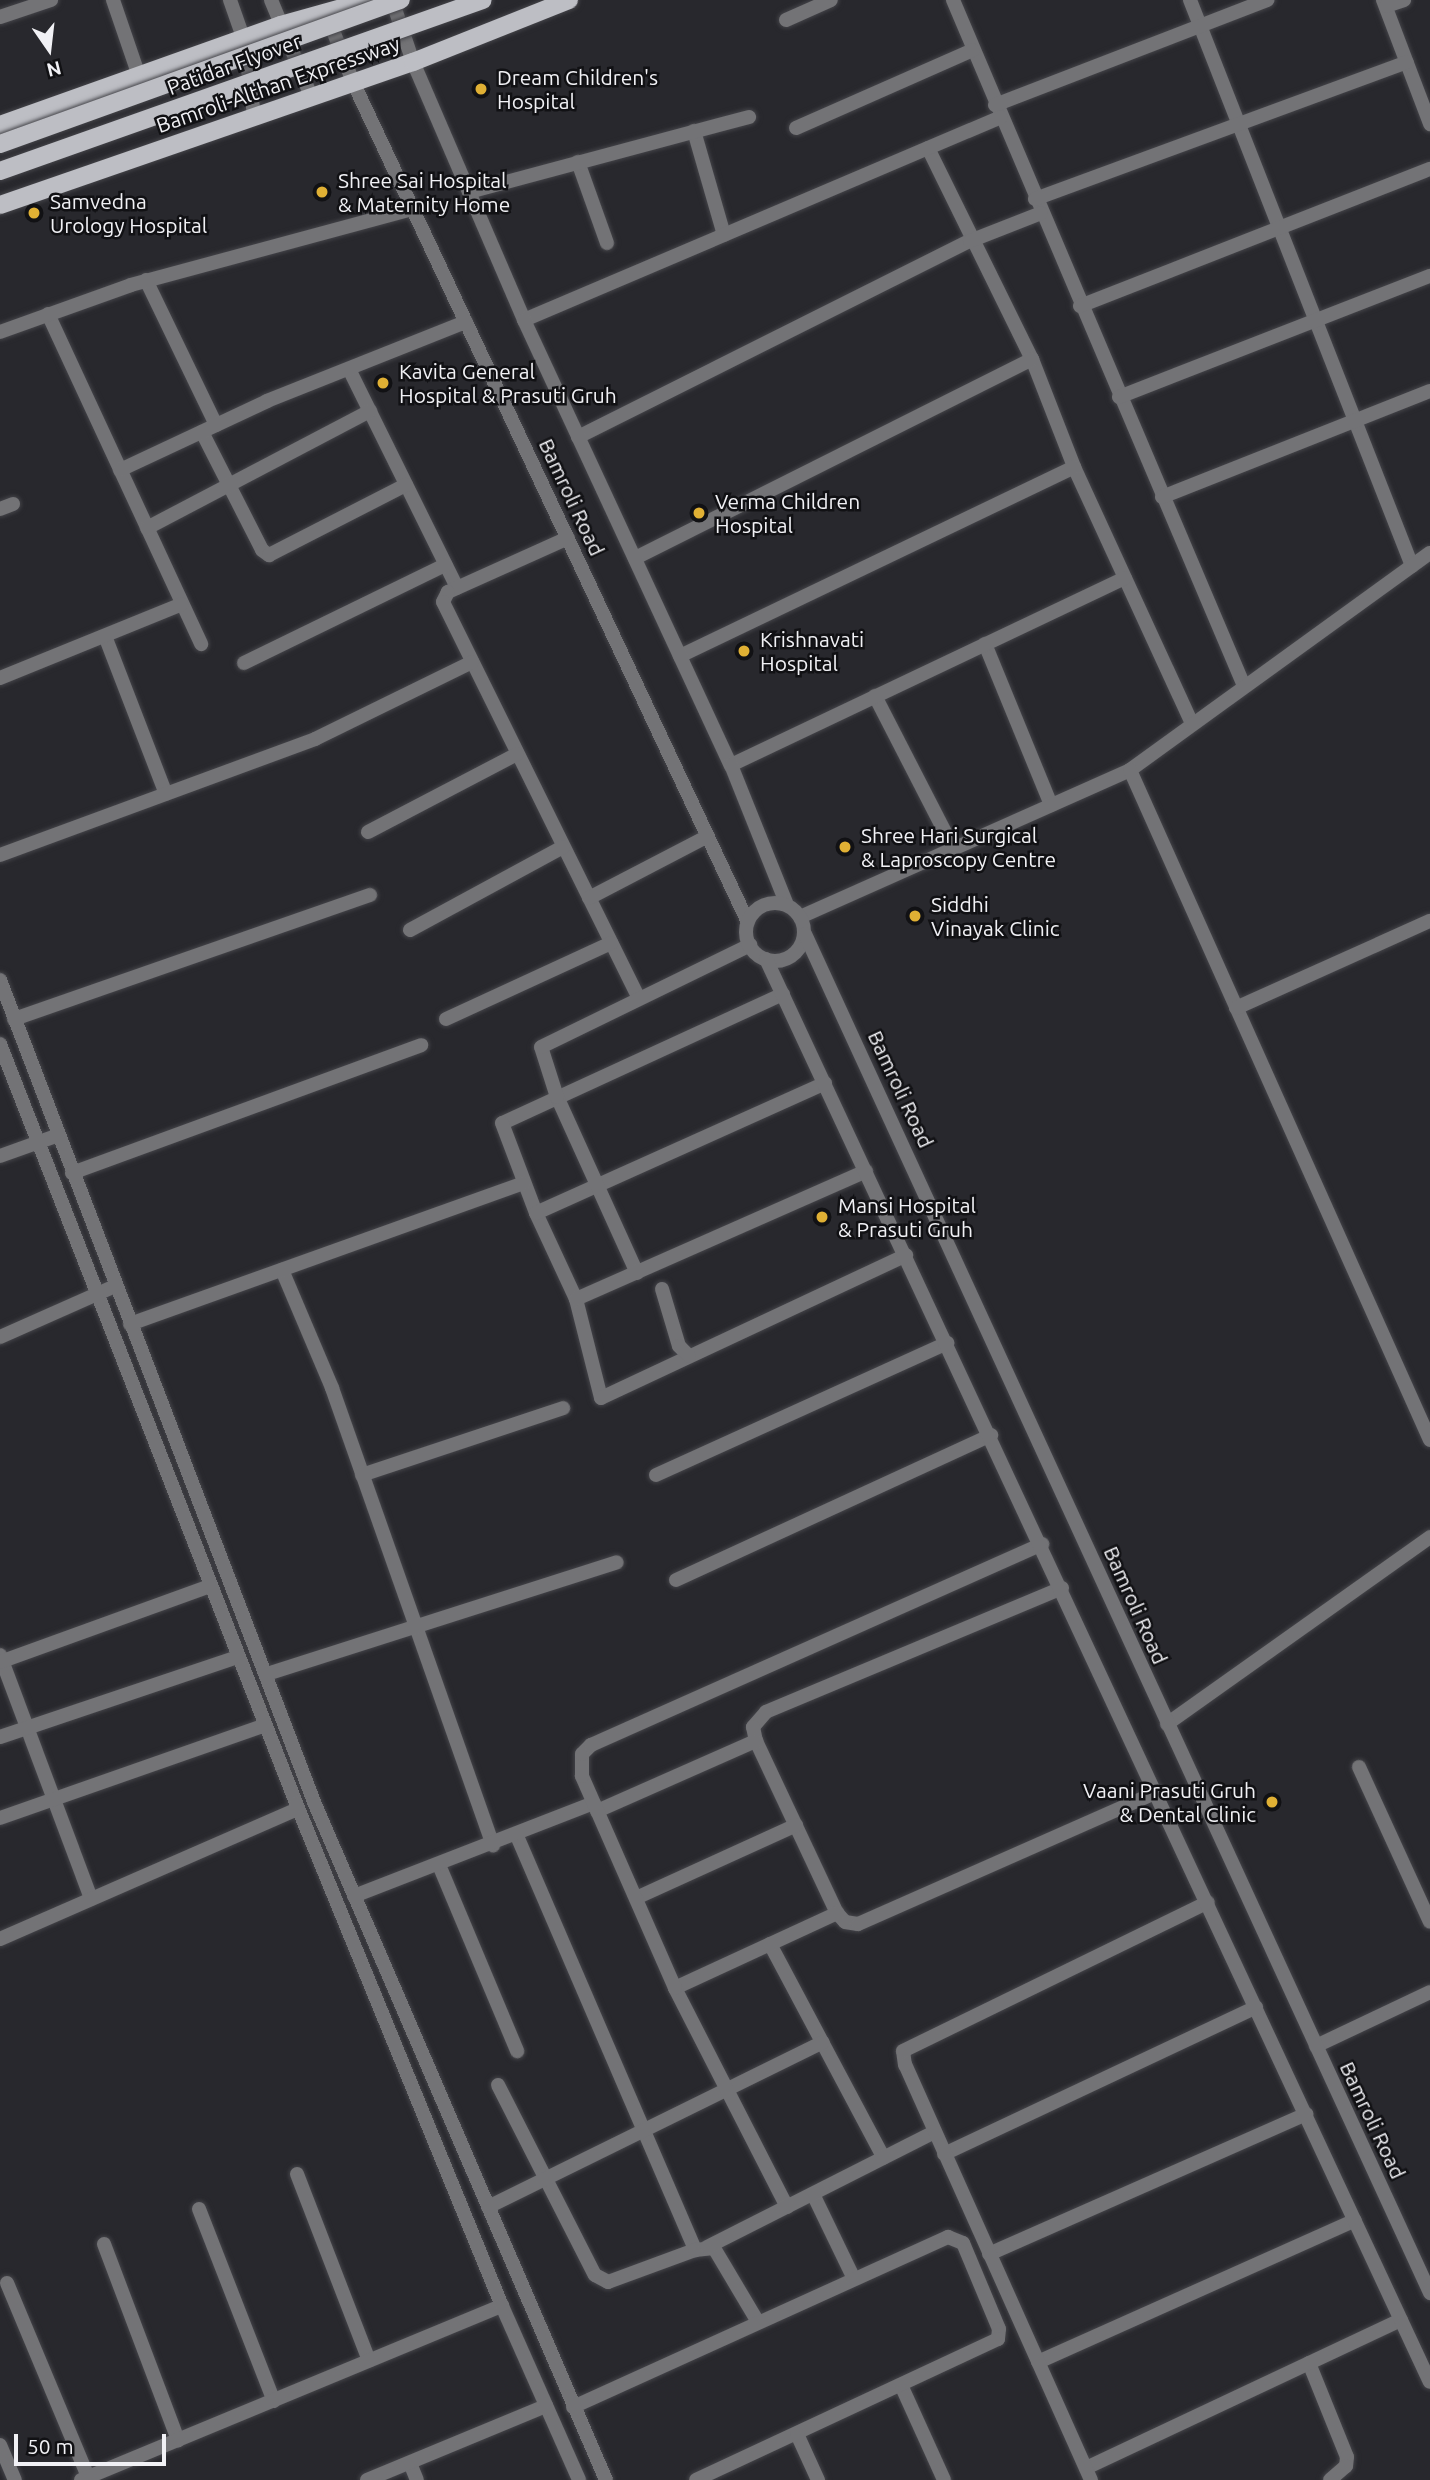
<!DOCTYPE html>
<html>
<head>
<meta charset="utf-8">
<style>
	body { margin:0 }
	#map { position:relative; width:1430px; height:2480px; overflow:hidden; background:#28282d; font-family:Ubuntu,sans-serif }
	div>[style] { position:absolute }
	.roads { filter:drop-shadow(0 0 2px #444449) drop-shadow(0 0 2px #444449) }
	.minor>* { height:14px; margin:-7px; padding:0 7px; transform-origin:7px; border-radius:7px; background:#737376 }
	.tertiary>* { height:14px; margin:-7px; padding:0 7px; transform-origin:7px; border-radius:7px; background:#737376 }
	.tertiary>.ring { margin:-7px; padding:0; box-sizing:content-box; background:none; border:14px solid #737376; border-radius:50% }
	.primary>* { height:18px; margin:-9px; padding:0 9px; transform-origin:9px; border-radius:9px; background:#bdbec4 }
	.bridges { filter:drop-shadow(0 0 2px #444449) drop-shadow(0 0 2px #444449) }
	.primary-bridge>* { height:18px; margin:-9px; padding:0 9px; transform-origin:9px; border-radius:9px; background:#bdbec4 }
	.dots>* { width:19px; height:19px; translate:-50% -50%; box-sizing:border-box; border:4px solid #111114; border-radius:50% }
	span { translate:-50% -50%; white-space:nowrap; text-align:center; line-height:1.15; -webkit-text-stroke:5px #111114; paint-order:stroke }
	.street-label { font-size:21px; color:#f1f1f5 }
	.poi-label { font-size:21px; color:#f1f1f5 }
	.left { translate:0 -50%; text-align:left }
	.right { translate:-100% -50%; text-align:right }
	.north { position:absolute; left:14px; top:14px; width:70px; height:70px; -webkit-text-stroke:5px #111114; paint-order:stroke; rotate:166deg; font-size:19px; font-weight:700; line-height:28px; text-align:center; color:#f1f1f5 }
	.north::after { content:''; display:block; margin:auto; width:24px; height:32px; background:#f1f1f5; clip-path:polygon(50% 0,100% 100%,50% 72%,0 100%) }
	.scale { position:absolute; left:14px; top:2434px; width:152px; height:32px; box-sizing:border-box; border:4px solid #f1f1f5; border-top:0; padding-left:9px; font-size:21px; line-height:24px; white-space:nowrap; color:#f1f1f5; -webkit-text-stroke:5px #111114; paint-order:stroke }
</style>
</head>
<body>
<div id="map">
	<div class="roads">
		<div class="minor">
			<i style="left:113px;top:0;width:80px;rotate:71.1deg"></i>
			<i style="left:953px;top:0;width:745px;rotate:67.01deg"></i>
			<i style="left:1190px;top:0;width:608px;rotate:68.58deg"></i>
			<i style="left:1383px;top:0;width:133px;rotate:69.2deg"></i>
			<i style="left:1386px;top:6px;width:19px;rotate:-18deg"></i>
			<i style="left:0;top:17px;width:54px;rotate:-18.4deg"></i>
			<i style="left:786px;top:20px;width:49px;rotate:-24deg"></i>
			<i style="left:995px;top:105px;width:292px;rotate:-21.1deg"></i>
			<i style="left:796px;top:128px;width:193px;rotate:-23.8deg"></i>
			<i style="left:694px;top:131px;width:108px;rotate:73.9deg"></i>
			<i style="left:928px;top:148px;width:235px;rotate:63.8deg"></i>
			<i style="left:1032px;top:359px;width:116px;rotate:68.7deg"></i>
			<i style="left:1074px;top:467px;width:283px;rotate:65.3deg"></i>
			<i style="left:578px;top:162px;width:86px;rotate:70.3deg"></i>
			<i style="left:469px;top:192px;width:290px;rotate:-15deg"></i>
			<i style="left:1035px;top:199px;width:396px;rotate:-20.2deg"></i>
			<i style="left:146px;top:280px;width:161px;rotate:64.2deg"></i>
			<i style="left:1080px;top:306px;width:376px;rotate:-21.4deg"></i>
			<i style="left:48px;top:314px;width:364px;rotate:65.1deg"></i>
			<i style="left:524px;top:320px;width:518px;rotate:-23.05deg"></i>
			<i style="left:0;top:332px;width:139px;rotate:-19.7deg"></i>
			<i style="left:131px;top:285px;width:292px;rotate:-15.1deg"></i>
			<i style="left:349px;top:369px;width:244px;rotate:63.7deg"></i>
			<i style="left:1119px;top:397px;width:334px;rotate:-21.3deg"></i>
			<i style="left:202px;top:432px;width:132px;rotate:63deg"></i>
			<i style="left:262px;top:550px;width:9px;rotate:36deg"></i>
			<i style="left:269px;top:555px;width:154px;rotate:-27.1deg"></i>
			<i style="left:578px;top:437px;width:438px;rotate:-26.6deg"></i>
			<i style="left:970px;top:241px;width:76px;rotate:-21.5deg"></i>
			<i style="left:120px;top:470px;width:162px;rotate:-25.1deg"></i>
			<i style="left:267px;top:401px;width:214px;rotate:-21.7deg"></i>
			<i style="left:1162px;top:497px;width:288px;rotate:-21.6deg"></i>
			<i style="left:0;top:509px;width:14px;rotate:-21deg"></i>
			<i style="left:147px;top:528px;width:252px;rotate:-27.7deg"></i>
			<i style="left:568px;top:538px;width:132px;rotate:155.8deg"></i>
			<i style="left:448px;top:592px;width:11px;rotate:117deg"></i>
			<i style="left:443px;top:602px;width:442px;rotate:63.7deg"></i>
			<i style="left:635px;top:558px;width:444px;rotate:-26.6deg"></i>
			<i style="left:105px;top:636px;width:169px;rotate:68.9deg"></i>
			<i style="left:985px;top:644px;width:174px;rotate:67.7deg"></i>
			<i style="left:680px;top:656px;width:437px;rotate:-25.6deg"></i>
			<i style="left:244px;top:663px;width:224px;rotate:-26deg"></i>
			<i style="left:0;top:678px;width:196px;rotate:-22.1deg"></i>
			<i style="left:875px;top:696px;width:171px;rotate:62.8deg"></i>
			<i style="left:731px;top:765px;width:436px;rotate:-25.4deg"></i>
			<i style="left:1130px;top:770px;width:370px;rotate:-35.9deg"></i>
			<i style="left:368px;top:832px;width:168px;rotate:-27.6deg"></i>
			<i style="left:0;top:855px;width:336px;rotate:-20.2deg"></i>
			<i style="left:315px;top:739px;width:175px;rotate:-26.1deg"></i>
			<i style="left:589px;top:898px;width:134px;rotate:-27.5deg"></i>
			<i style="left:800px;top:917px;width:361px;rotate:-24deg"></i>
			<i style="left:1130px;top:770px;width:734px;rotate:65.88deg"></i>
			<i style="left:410px;top:930px;width:174px;rotate:-28.5deg"></i>
			<i style="left:783px;top:994px;width:309px;rotate:155.3deg"></i>
			<i style="left:502px;top:1123px;width:96px;rotate:69.3deg"></i>
			<i style="left:536px;top:1213px;width:95px;rotate:65.1deg"></i>
			<i style="left:576px;top:1299px;width:102px;rotate:75.8deg"></i>
			<i style="left:601px;top:1398px;width:337px;rotate:-25.1deg"></i>
			<i style="left:1236px;top:1008px;width:213px;rotate:-24.2deg"></i>
			<i style="left:14px;top:1019px;width:377px;rotate:-19.2deg"></i>
			<i style="left:446px;top:1019px;width:182px;rotate:-24.7deg"></i>
			<i style="left:0;top:1156px;width:59px;rotate:-19.7deg"></i>
			<i style="left:72px;top:1173px;width:372px;rotate:-20.1deg"></i>
			<i style="left:536px;top:1213px;width:317px;rotate:-24.2deg"></i>
			<i style="left:282px;top:1270px;width:128px;rotate:67deg"></i>
			<i style="left:332px;top:1388px;width:485px;rotate:70.6deg"></i>
			<i style="left:637px;top:1273px;width:193px;rotate:-114.4deg"></i>
			<i style="left:557px;top:1097px;width:52px;rotate:-107.7deg"></i>
			<i style="left:541px;top:1047px;width:233px;rotate:-26deg"></i>
			<i style="left:662px;top:1289px;width:59px;rotate:73.4deg"></i>
			<i style="left:679px;top:1346px;width:14px;rotate:45deg"></i>
			<i style="left:576px;top:1299px;width:317px;rotate:-23.8deg"></i>
			<i style="left:130px;top:1324px;width:418px;rotate:-19.7deg"></i>
			<i style="left:0;top:1337px;width:126px;rotate:-23.9deg"></i>
			<i style="left:362px;top:1475px;width:212px;rotate:-18.4deg"></i>
			<i style="left:656px;top:1475px;width:320px;rotate:-24.4deg"></i>
			<i style="left:676px;top:1580px;width:347px;rotate:-24.7deg"></i>
			<i style="left:1062px;top:1588px;width:321px;rotate:157.3deg"></i>
			<i style="left:766px;top:1712px;width:20px;rotate:131deg"></i>
			<i style="left:753px;top:1727px;width:14px;rotate:78deg"></i>
			<i style="left:756px;top:1741px;width:190px;rotate:64.8deg"></i>
			<i style="left:837px;top:1913px;width:12px;rotate:48deg"></i>
			<i style="left:845px;top:1922px;width:13px;rotate:9deg"></i>
			<i style="left:858px;top:1924px;width:327px;rotate:-23.8deg"></i>
			<i style="left:0;top:1655px;width:260px;rotate:69.5deg"></i>
			<i style="left:0;top:1662px;width:223px;rotate:-19.9deg"></i>
			<i style="left:267px;top:1674px;width:367px;rotate:-17.7deg"></i>
			<i style="left:1167px;top:1724px;width:323px;rotate:-35.4deg"></i>
			<i style="left:0;top:1737px;width:251px;rotate:-18.6deg"></i>
			<i style="left:1359px;top:1767px;width:170px;rotate:65.4deg"></i>
			<i style="left:597px;top:1811px;width:174px;rotate:-23.8deg"></i>
			<i style="left:0;top:1818px;width:281px;rotate:-19.3deg"></i>
			<i style="left:517px;top:1836px;width:451px;rotate:66.7deg"></i>
			<i style="left:439px;top:1865px;width:202px;rotate:67.2deg"></i>
			<i style="left:354px;top:1896px;width:257px;rotate:-21.2deg"></i>
			<i style="left:636px;top:1898px;width:176px;rotate:-24.5deg"></i>
			<i style="left:0;top:1939px;width:325px;rotate:-23.6deg"></i>
			<i style="left:770px;top:1944px;width:242px;rotate:62deg"></i>
			<i style="left:675px;top:1988px;width:179px;rotate:-24.8deg"></i>
			<i style="left:1316px;top:2046px;width:126px;rotate:-25.3deg"></i>
			<i style="left:498px;top:2085px;width:213px;rotate:63deg"></i>
			<i style="left:595px;top:2275px;width:15px;rotate:28deg"></i>
			<i style="left:608px;top:2282px;width:93px;rotate:-20.2deg"></i>
			<i style="left:695px;top:2250px;width:19px;rotate:-6deg"></i>
			<i style="left:714px;top:2248px;width:86px;rotate:59.3deg"></i>
			<i style="left:944px;top:2154px;width:345px;rotate:-25.2deg"></i>
			<i style="left:297px;top:2174px;width:200px;rotate:68.9deg"></i>
			<i style="left:813px;top:2194px;width:94px;rotate:64.2deg"></i>
			<i style="left:488px;top:2207px;width:373px;rotate:-26.2deg"></i>
			<i style="left:787px;top:2207px;width:246px;rotate:-117.1deg"></i>
			<i style="left:675px;top:1988px;width:232px;rotate:-113.7deg"></i>
			<i style="left:582px;top:1776px;width:22px;rotate:-90deg"></i>
			<i style="left:582px;top:1754px;width:13px;rotate:-45deg"></i>
			<i style="left:591px;top:1745px;width:494px;rotate:-24deg"></i>
			<i style="left:199px;top:2209px;width:206px;rotate:68.7deg"></i>
			<i style="left:104px;top:2244px;width:210px;rotate:69.3deg"></i>
			<i style="left:707px;top:2247px;width:255px;rotate:-26.8deg"></i>
			<i style="left:989px;top:2254px;width:347px;rotate:-23.8deg"></i>
			<i style="left:7px;top:2283px;width:210px;rotate:67.3deg"></i>
			<i style="left:1038px;top:2362px;width:347px;rotate:-24.1deg"></i>
			<i style="left:1309px;top:2363px;width:101px;rotate:68deg"></i>
			<i style="left:1347px;top:2457px;width:9px;rotate:96deg"></i>
			<i style="left:1346px;top:2466px;width:21px;rotate:139deg"></i>
			<i style="left:901px;top:2385px;width:104px;rotate:65.6deg"></i>
			<i style="left:573px;top:2407px;width:412px;rotate:-24.4deg"></i>
			<i style="left:948px;top:2237px;width:16px;rotate:22deg"></i>
			<i style="left:963px;top:2243px;width:93px;rotate:67.3deg"></i>
			<i style="left:999px;top:2329px;width:10px;rotate:96deg"></i>
			<i style="left:998px;top:2339px;width:333px;rotate:155deg"></i>
			<i style="left:797px;top:2434px;width:51px;rotate:65.5deg"></i>
			<i style="left:0;top:2445px;width:38px;rotate:67deg"></i>
			<i style="left:410px;top:2463px;width:18px;rotate:68deg"></i>
			<i style="left:1086px;top:2468px;width:348px;rotate:-25.2deg"></i>
			<i style="left:81px;top:2480px;width:456px;rotate:-22.5deg"></i>
			<i style="left:367px;top:2480px;width:194px;rotate:-22.5deg"></i>
			<i style="left:1091px;top:2480px;width:455px;rotate:-114.1deg"></i>
			<i style="left:905px;top:2065px;width:14px;rotate:-98deg"></i>
			<i style="left:903px;top:2051px;width:339px;rotate:-26deg"></i>
		</div>
		<div class="tertiary">
			<i style="left:230px;top:0;width:42px;rotate:70.7deg"></i>
			<i style="left:244px;top:40px;width:76px;rotate:82.4deg"></i>
			<i style="left:271px;top:0;width:104px;rotate:67.4deg"></i>
			<i style="left:392px;top:0;width:65px;rotate:71.3deg"></i>
			<i style="left:413px;top:62px;width:281px;rotate:66.7deg"></i>
			<i style="left:524px;top:320px;width:491px;rotate:65.1deg"></i>
			<i style="left:731px;top:765px;width:151px;rotate:68.2deg"></i>
			<i style="left:327px;top:15px;width:72px;rotate:68.8deg"></i>
			<i style="left:353px;top:82px;width:928px;rotate:64.82deg"></i>
			<i class="ring" style="left:746px;top:903px;width:44px;height:44px"></i>
			<i style="left:805px;top:934px;width:1496px;rotate:65.3deg"></i>
			<i style="left:766px;top:959px;width:1570px;rotate:64.99deg"></i>
			<i style="left:0;top:980px;width:880px;rotate:69.09deg"></i>
			<i style="left:314px;top:1802px;width:738px;rotate:66.7deg"></i>
			<i style="left:0;top:1044px;width:815px;rotate:68.69deg"></i>
			<i style="left:296px;top:1803px;width:544px;rotate:67.73deg"></i>
			<i style="left:502px;top:2306px;width:190px;rotate:66.1deg"></i>
		</div>
		<div class="primary">
			<i style="left:0;top:125px;width:298px;rotate:-19.6deg"></i>
			<i style="left:281px;top:25px;width:92px;rotate:-15.7deg"></i>
			<i style="left:0;top:205px;width:437px;rotate:-19.1deg"></i>
			<i style="left:413px;top:62px;width:168px;rotate:-21.7deg"></i>
		</div>
	</div>
	<div class="bridges">
		<div class="primary-bridge">
			<i style="left:0;top:144px;width:426px;rotate:-19.8deg"></i>
			<i style="left:0;top:171px;width:512px;rotate:-19.5deg"></i>
		</div>
	</div>
	<div class="dots">
		<i style="left:481px;top:89px;background:#e0b034"></i>
		<i style="left:322px;top:192px;background:#e0b034"></i>
		<i style="left:34px;top:213px;background:#e0b034"></i>
		<i style="left:383px;top:383px;background:#e0b034"></i>
		<i style="left:699px;top:513px;background:#e0b034"></i>
		<i style="left:744px;top:651px;background:#e0b034"></i>
		<i style="left:845px;top:847px;background:#e0b034"></i>
		<i style="left:915px;top:916px;background:#e0b034"></i>
		<i style="left:822px;top:1217px;background:#e0b034"></i>
		<i style="left:1272px;top:1802px;background:#e0b034"></i>
	</div>
	<div class="street-label">
		<span style="left:234px;top:64px;rotate:-20deg">Patidar Flyover</span>
		<span style="left:278px;top:84px;rotate:-19deg">Bamroli-Althan Expressway</span>
		<span style="left:572px;top:497px;rotate:65deg">Bamroli Road</span>
		<span style="left:901px;top:1089px;rotate:65deg">Bamroli Road</span>
		<span style="left:1136px;top:1605px;rotate:66deg">Bamroli Road</span>
		<span style="left:1373px;top:2120px;rotate:65deg">Bamroli Road</span>
	</div>
	<div class="poi-label">
		<span class="left" style="left:497px;top:89px">Dream Children's<br>Hospital</span>
		<span class="left" style="left:338px;top:192px">Shree Sai Hospital<br>&amp; Maternity Home</span>
		<span class="left" style="left:50px;top:213px">Samvedna<br>Urology Hospital</span>
		<span class="left" style="left:399px;top:383px">Kavita General<br>Hospital &amp; Prasuti Gruh</span>
		<span class="left" style="left:715px;top:513px">Verma Children<br>Hospital</span>
		<span class="left" style="left:760px;top:651px">Krishnavati<br>Hospital</span>
		<span class="left" style="left:861px;top:847px">Shree Hari Surgical<br>&amp; Laproscopy Centre</span>
		<span class="left" style="left:931px;top:916px">Siddhi<br>Vinayak Clinic</span>
		<span class="left" style="left:838px;top:1217px">Mansi Hospital<br>&amp; Prasuti Gruh</span>
		<span class="right" style="left:1256px;top:1802px">Vaani Prasuti Gruh<br>&amp; Dental Clinic</span>
	</div>
	<div class="north">N</div>
	<div class="scale">50 m</div>
</div>
</body>
</html>
